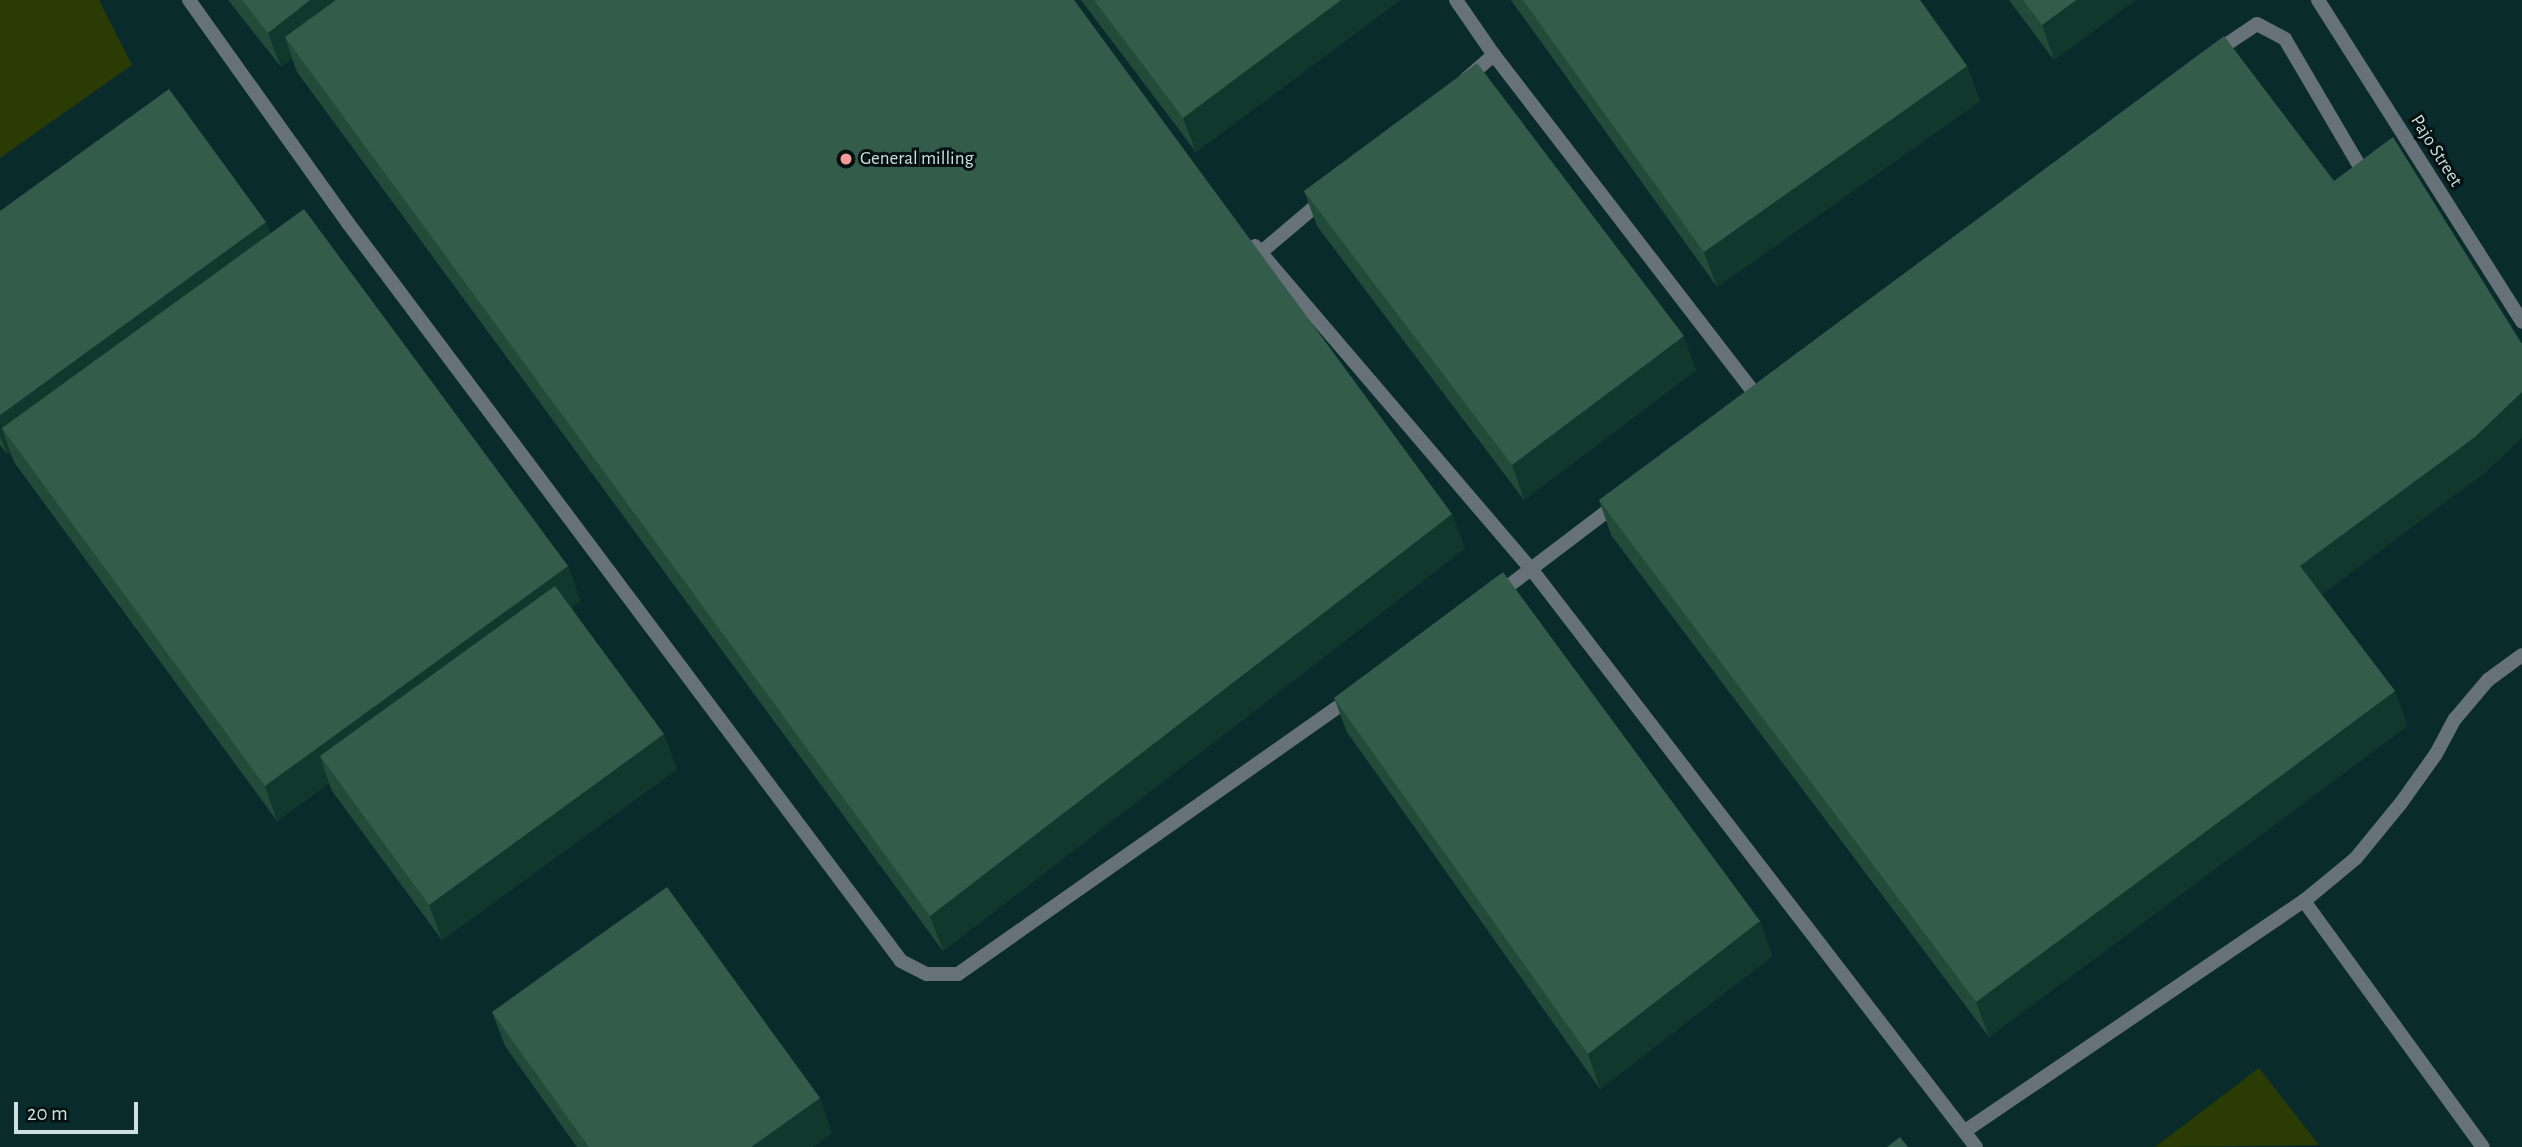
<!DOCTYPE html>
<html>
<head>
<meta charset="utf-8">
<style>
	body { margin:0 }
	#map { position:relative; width:2522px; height:1147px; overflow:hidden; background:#0a2b2b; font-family:"Alegreya Sans",sans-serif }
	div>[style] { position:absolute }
	.green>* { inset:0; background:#2a3b04 }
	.service>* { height:14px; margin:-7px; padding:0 7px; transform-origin:7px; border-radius:7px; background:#667278 }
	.minor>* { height:14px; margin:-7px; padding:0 7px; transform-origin:7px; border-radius:7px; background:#667278 }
	.wall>* { inset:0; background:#224c39 }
	.shaded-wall>* { inset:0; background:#11382c }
	.building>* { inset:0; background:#345c4b }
	.dots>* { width:19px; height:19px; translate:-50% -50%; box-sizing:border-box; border:4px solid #051111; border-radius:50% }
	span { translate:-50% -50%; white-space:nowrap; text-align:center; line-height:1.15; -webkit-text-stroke:6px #051111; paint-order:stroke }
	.street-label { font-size:19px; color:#cedfdf }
	.poi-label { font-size:19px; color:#cedfdf }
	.left { translate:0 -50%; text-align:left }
	.scale { position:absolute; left:14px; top:1102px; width:124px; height:32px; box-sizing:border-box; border:4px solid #cedfdf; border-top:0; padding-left:9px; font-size:21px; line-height:24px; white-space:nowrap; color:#cedfdf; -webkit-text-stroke:5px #051111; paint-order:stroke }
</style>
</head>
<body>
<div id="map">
	<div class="green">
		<i style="clip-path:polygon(0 0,99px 0,132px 65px,0 158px)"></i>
		<i style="clip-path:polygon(2259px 1068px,2319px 1145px,2155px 1147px)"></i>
	</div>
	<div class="service">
		<i style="left:189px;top:0;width:274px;rotate:54.5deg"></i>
		<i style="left:348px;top:223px;width:922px;rotate:53.15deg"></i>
		<i style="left:901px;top:961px;width:29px;rotate:27deg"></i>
		<i style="left:927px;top:974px;width:31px"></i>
		<i style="left:958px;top:974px;width:482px;rotate:-35.1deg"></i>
		<i style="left:1456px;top:0;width:67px;rotate:55.4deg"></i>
		<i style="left:1494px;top:55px;width:429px;rotate:52.4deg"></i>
		<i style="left:2215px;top:52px;width:50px;rotate:-33.7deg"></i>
		<i style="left:2257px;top:24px;width:32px;rotate:28deg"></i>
		<i style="left:2285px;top:39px;width:160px;rotate:59.6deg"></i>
		<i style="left:1466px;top:79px;width:37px;rotate:-41deg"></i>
		<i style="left:1255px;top:246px;width:426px;rotate:49.5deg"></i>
		<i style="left:1532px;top:570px;width:728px;rotate:52.42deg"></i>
		<i style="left:1260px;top:253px;width:85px;rotate:-40.2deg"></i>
		<i style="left:1498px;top:594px;width:151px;rotate:-37.2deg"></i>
		<i style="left:2304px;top:901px;width:304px;rotate:54deg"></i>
		<i style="left:1965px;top:1131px;width:410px;rotate:-34.2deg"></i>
		<i style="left:2304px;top:901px;width:67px;rotate:-39.6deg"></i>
		<i style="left:2356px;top:858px;width:71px;rotate:-50.7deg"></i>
		<i style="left:2401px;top:803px;width:60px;rotate:-54.5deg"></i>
		<i style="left:2436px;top:754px;width:40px;rotate:-62deg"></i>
		<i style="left:2455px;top:719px;width:51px;rotate:-49.8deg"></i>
		<i style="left:2488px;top:680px;width:42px;rotate:-36.3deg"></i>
	</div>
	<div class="minor">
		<i style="left:2318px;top:0;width:381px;rotate:57.6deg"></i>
	</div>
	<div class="wall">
		<i style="clip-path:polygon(228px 0,1074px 0,1465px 548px,943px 951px,297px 72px,292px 58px,281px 67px)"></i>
		<i style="clip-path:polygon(1081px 0,1400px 0,1196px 152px)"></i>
		<i style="clip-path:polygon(1511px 0,1920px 0,1967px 66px,1980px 101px,1717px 287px)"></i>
		<i style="clip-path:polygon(2009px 0,2135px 0,2054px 60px)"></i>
		<i style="clip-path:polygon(1304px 191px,1696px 370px,1524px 500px,1317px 226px)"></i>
		<i style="clip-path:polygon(0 211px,266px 222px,270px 233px,568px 566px,580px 601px,571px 607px,677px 769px,442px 940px,332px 791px,329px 783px,277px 821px,14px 462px,10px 452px,7px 454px,0 445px)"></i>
		<i style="clip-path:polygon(2487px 471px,2321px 594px,2395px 691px,2407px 726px,1989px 1037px,1611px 535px,1599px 500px)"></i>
		<i style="clip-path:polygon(1334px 698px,1760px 921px,1772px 956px,1600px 1089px,1347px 732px)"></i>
		<i style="clip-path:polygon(492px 1012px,832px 1133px,812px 1147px,577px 1147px,505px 1046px)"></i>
	</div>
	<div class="shaded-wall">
		<i style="clip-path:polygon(310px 0,367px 0,285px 37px,292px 58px,281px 67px,268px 33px)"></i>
		<i style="clip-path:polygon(1341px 0,1400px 0,1196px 152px,1183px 118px)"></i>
		<i style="clip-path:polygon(2076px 0,2135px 0,2054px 60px,2042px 25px)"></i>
		<i style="clip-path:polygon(1967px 66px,1980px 101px,1717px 287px,1704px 252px)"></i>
		<i style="clip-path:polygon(266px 222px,279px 256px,2px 428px,10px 452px,7px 454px,0 436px,0 415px)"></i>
		<i style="clip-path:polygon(1684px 336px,1696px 370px,1524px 500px,1512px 465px)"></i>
		<i style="clip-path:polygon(2522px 392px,2522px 438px,2487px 471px,2313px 601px,2300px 566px)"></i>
		<i style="clip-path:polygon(1452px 514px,1465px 548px,943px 951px,930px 916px)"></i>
		<i style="clip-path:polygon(568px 566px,580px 601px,336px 778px,320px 756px,329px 783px,277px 821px,265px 786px)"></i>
		<i style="clip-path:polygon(2395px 691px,2407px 726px,1989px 1037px,1976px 1002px)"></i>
		<i style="clip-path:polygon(664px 734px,677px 769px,442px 940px,429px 905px)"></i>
		<i style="clip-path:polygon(1760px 921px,1772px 956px,1600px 1089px,1588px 1054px)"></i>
		<i style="clip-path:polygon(820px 1098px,832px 1133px,812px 1147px,751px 1147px)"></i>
	</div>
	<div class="building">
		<i style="clip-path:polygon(242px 0,310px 0,268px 33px)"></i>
		<i style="clip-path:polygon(336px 0,1074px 0,1452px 514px,930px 916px,285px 37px)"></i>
		<i style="clip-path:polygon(1094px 0,1341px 0,1183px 118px)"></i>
		<i style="clip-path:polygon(1523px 0,1920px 0,1967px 66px,1704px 252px)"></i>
		<i style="clip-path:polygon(2023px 0,2076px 0,2042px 25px)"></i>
		<i style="clip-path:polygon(2224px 36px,2334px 181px,2393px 137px,2522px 344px,2522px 392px,2475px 437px,2300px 566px,2395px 691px,1976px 1002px,1599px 500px)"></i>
		<i style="clip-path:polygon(1477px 63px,1684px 336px,1512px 465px,1304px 191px)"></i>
		<i style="clip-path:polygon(169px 89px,266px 222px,0 415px,0 211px)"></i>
		<i style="clip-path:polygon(304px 209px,568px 566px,265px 786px,2px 428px)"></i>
		<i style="clip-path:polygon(1503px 572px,1760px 921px,1588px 1054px,1334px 698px)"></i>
		<i style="clip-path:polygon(555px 586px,664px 734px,429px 905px,320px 756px)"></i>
		<i style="clip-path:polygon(667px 887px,820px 1098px,751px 1147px,589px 1147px,492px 1012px)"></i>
		<i style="clip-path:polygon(1900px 1137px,1908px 1147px,1887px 1147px)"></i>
	</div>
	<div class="dots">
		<i style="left:846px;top:159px;background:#f59b97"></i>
	</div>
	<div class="street-label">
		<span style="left:2436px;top:151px;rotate:58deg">Pajo Street</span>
	</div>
	<div class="poi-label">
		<span class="left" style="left:860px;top:159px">General milling</span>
	</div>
	<div class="scale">20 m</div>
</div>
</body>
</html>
